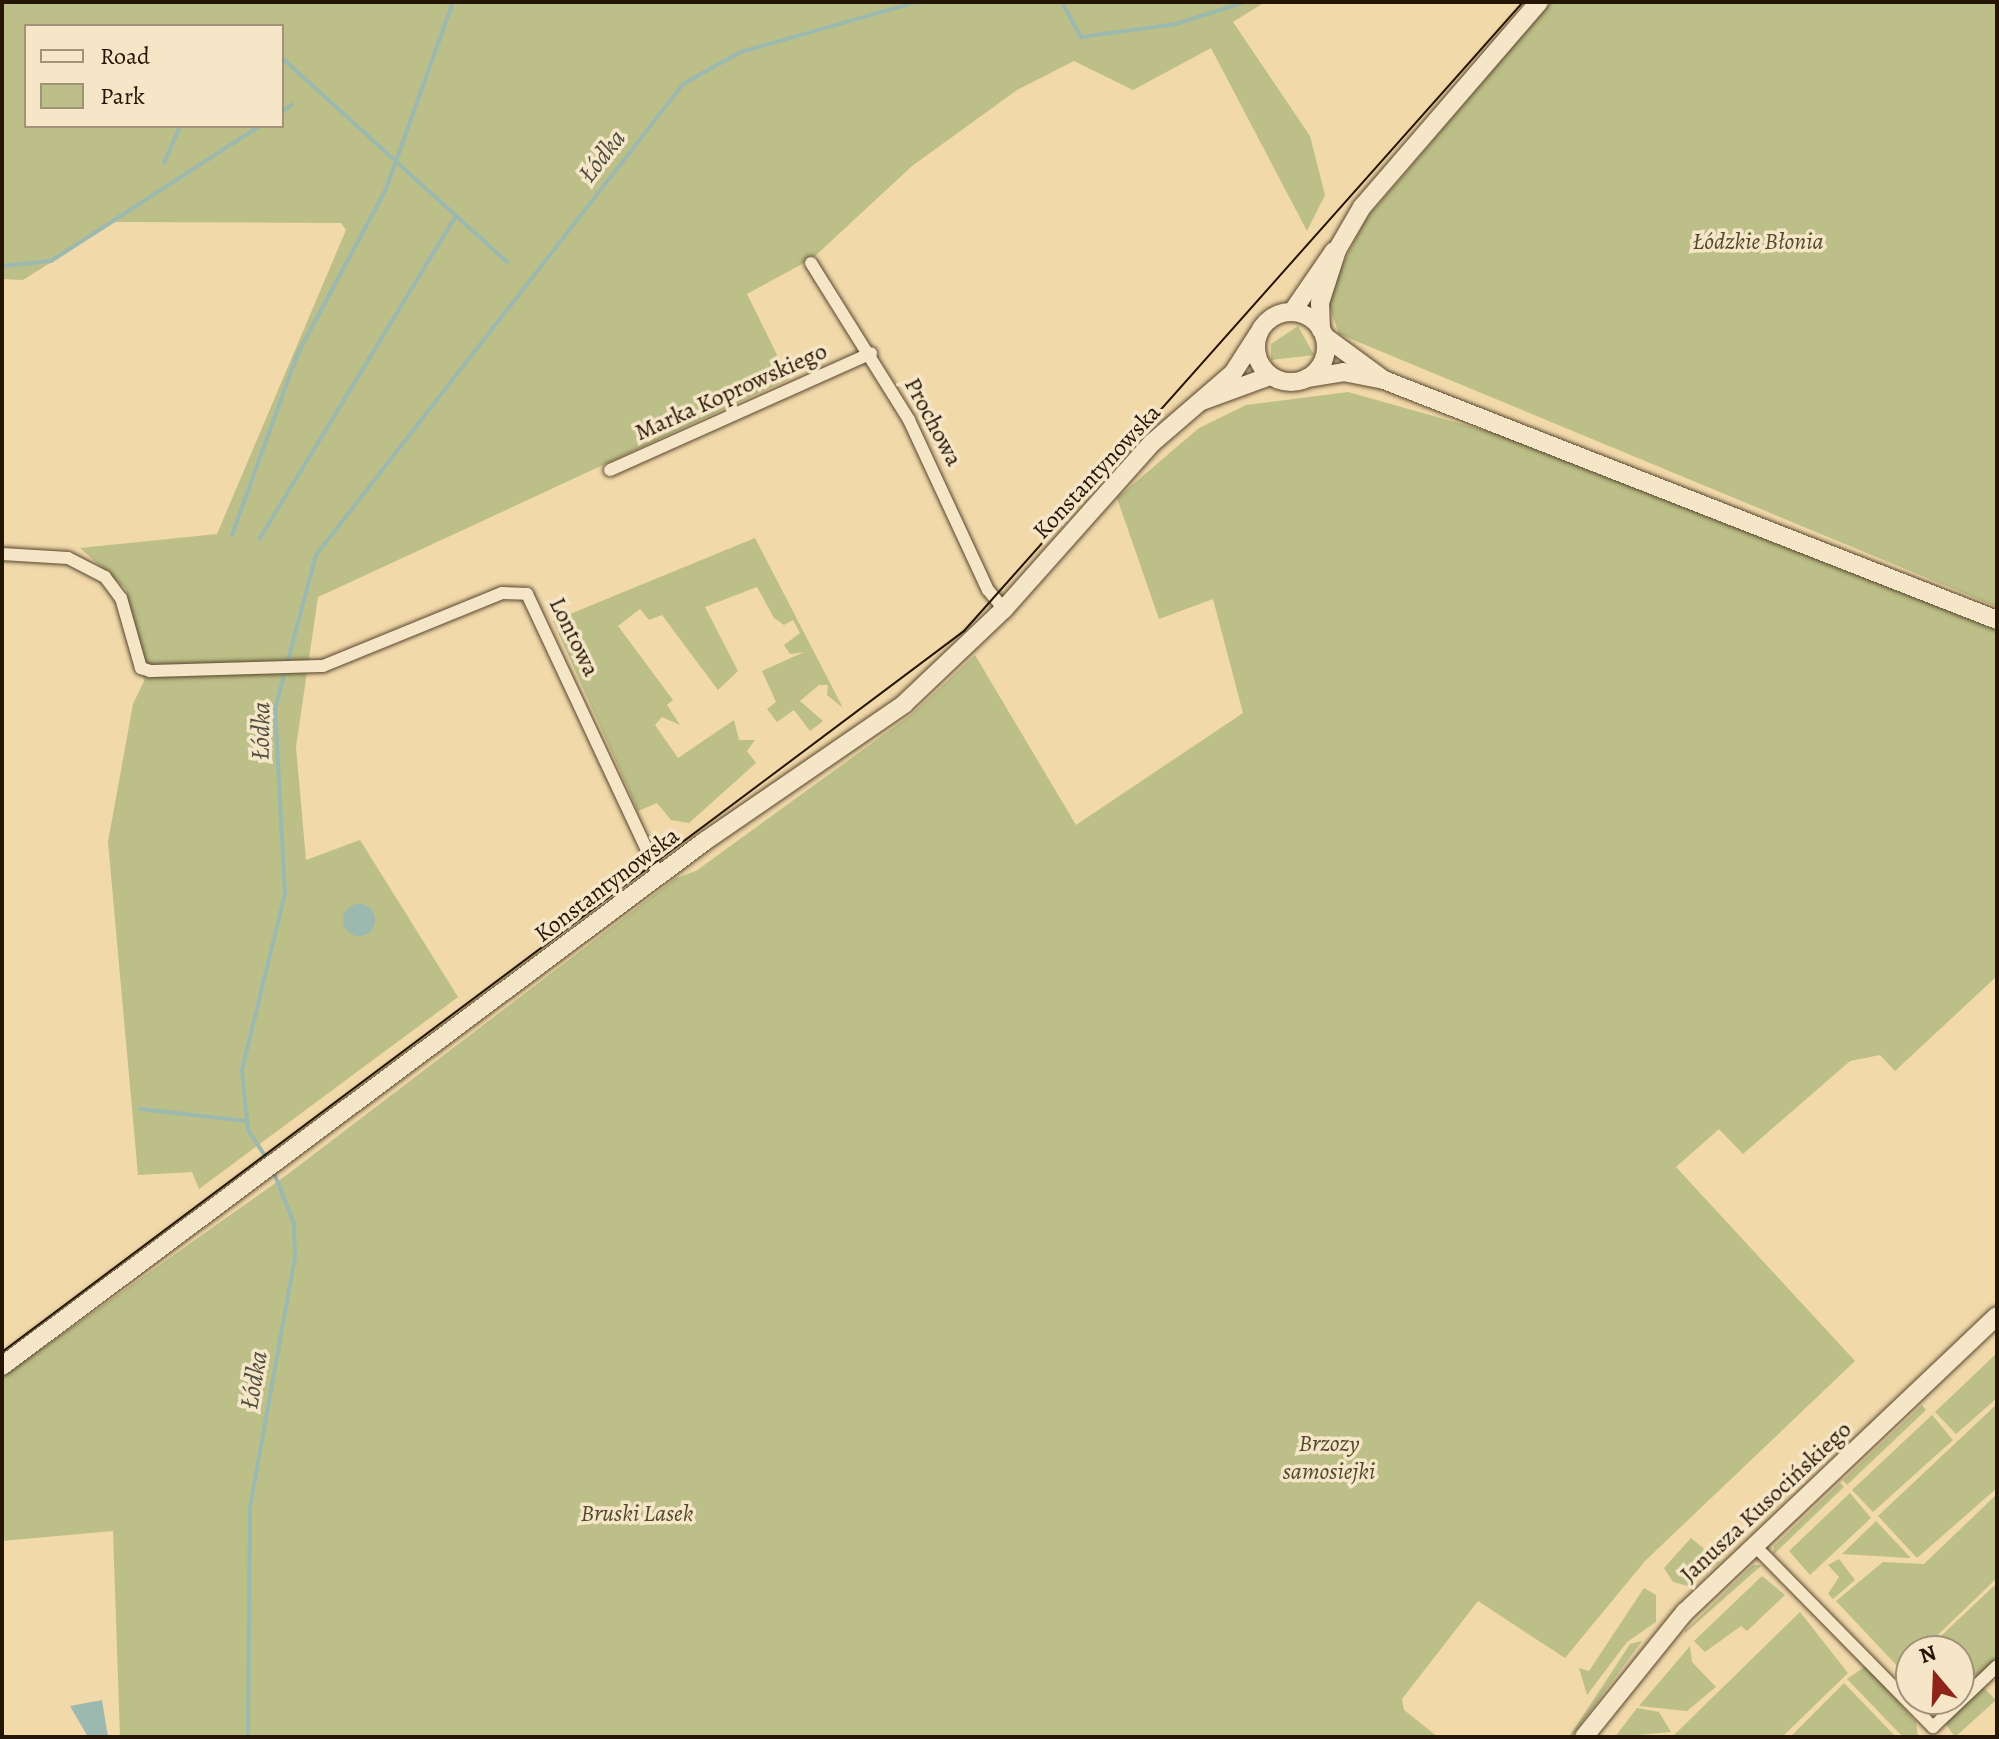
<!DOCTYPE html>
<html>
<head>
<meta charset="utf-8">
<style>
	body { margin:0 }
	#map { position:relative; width:1999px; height:1739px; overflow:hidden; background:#f1d9aa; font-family:Alegreya,serif }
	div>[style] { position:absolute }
	.green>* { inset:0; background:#bcbf87 }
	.water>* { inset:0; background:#9cb9b0 }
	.round { border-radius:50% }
	.stream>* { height:4px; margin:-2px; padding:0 2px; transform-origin:2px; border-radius:2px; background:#9cb9b0 }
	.roads { filter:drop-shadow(0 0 2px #58462e) drop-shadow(0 0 2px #58462e) }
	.street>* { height:12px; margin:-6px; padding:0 6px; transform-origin:6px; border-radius:6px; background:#f6e6c8 }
	.secondary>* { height:18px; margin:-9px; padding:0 9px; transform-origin:9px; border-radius:9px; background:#f6e6c8 }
	.secondary>.ring { margin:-9px; padding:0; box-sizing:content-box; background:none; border:18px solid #f6e6c8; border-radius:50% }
	.tram>* { height:2px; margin:-1px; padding:0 1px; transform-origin:1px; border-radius:1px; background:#251504 }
	span { translate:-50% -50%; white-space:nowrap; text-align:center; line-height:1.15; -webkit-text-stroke:7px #f6e6c8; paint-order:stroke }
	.park-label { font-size:24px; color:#52482b; font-style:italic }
	.street-label { font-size:24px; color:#251504 }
	.water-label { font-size:26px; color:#4f4e40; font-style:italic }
	.frame { position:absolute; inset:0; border:4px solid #251504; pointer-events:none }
	.legend { position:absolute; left:24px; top:24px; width:260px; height:104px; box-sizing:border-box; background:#f6e6c8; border:2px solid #a2927a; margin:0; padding:10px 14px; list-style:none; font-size:24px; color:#251504 }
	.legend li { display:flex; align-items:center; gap:16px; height:40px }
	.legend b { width:40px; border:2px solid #a2927a }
	.north { position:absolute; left:1895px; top:1635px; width:80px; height:80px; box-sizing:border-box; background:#f6e6c8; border:2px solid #a2927a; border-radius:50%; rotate:341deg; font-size:22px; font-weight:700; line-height:32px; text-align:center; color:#251504 }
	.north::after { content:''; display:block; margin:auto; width:28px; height:36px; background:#8f2418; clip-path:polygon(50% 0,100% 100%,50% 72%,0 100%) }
</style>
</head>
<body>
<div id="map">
	<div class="green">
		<i style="clip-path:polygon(evenodd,2px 2px,1265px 2px,1233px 22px,1310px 136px,1325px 195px,1307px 231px,1211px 48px,1133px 90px,1074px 61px,1017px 90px,912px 166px,813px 258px,747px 294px,789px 379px,318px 597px,296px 747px,306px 860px,360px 840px,458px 997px,199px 1189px,192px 1172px,138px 1175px,108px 842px,133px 704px,144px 681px,126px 589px,80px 548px,217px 534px,346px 230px,341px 223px,115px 222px,23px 280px,2px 279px,2px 2px,26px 26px,282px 26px,282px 126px,26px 126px,26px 26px)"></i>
		<i style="clip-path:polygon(1551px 2px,1997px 2px,1997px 607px,1339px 334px,1328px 302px,1332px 284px,1366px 219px)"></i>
		<i style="clip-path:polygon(1298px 326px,1314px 355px,1271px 360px,1271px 344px)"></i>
		<i style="clip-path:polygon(1348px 392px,1522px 441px,1997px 627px,1997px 976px,1895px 1071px,1880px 1055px,1850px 1061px,1743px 1154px,1719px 1129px,1676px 1167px,1855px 1361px,1645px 1561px,1565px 1658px,1478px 1601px,1402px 1699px,1404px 1710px,1438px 1737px,120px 1737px,113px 1531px,2px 1541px,2px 1377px,288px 1174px,676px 878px,696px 871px,912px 714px,975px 655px,1076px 825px,1243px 713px,1213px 599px,1159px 619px,1117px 498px,1199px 428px,1246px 405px)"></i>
		<i style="clip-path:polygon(755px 538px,843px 708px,827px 695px,828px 685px,819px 685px,800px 701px,823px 721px,810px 731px,794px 710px,777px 722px,767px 709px,776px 702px,762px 671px,804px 652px,790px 654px,784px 645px,800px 633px,793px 620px,784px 625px,774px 618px,757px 587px,705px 607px,738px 671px,718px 690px,662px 615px,649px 620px,640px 609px,618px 626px,673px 700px,667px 705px,680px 725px,662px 717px,655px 725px,678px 758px,734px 720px,739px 740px,755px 740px,747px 751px,756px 763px,689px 823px,671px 820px,657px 803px,638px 811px,553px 621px)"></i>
		<i style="clip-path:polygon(1997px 1353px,1997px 1398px,1956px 1434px,1935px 1412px)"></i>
		<i style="clip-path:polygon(1997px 1404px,1997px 1488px,1917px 1558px,1878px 1516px)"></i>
		<i style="clip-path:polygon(1922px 1405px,1926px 1410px,1847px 1485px,1843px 1480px)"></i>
		<i style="clip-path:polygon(1932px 1415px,1953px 1440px,1873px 1512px,1852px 1490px)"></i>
		<i style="clip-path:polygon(1840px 1483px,1844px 1487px,1773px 1555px,1774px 1546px)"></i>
		<i style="clip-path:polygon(1850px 1493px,1871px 1518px,1810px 1575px,1789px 1551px)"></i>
		<i style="clip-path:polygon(1997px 1494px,1997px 1578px,1921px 1651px,1911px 1651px,1900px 1669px,1836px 1601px,1883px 1562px,1924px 1564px)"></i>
		<i style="clip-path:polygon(1876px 1521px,1910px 1557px,1909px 1558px,1842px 1554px)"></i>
		<i style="clip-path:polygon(1691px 1538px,1720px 1562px,1688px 1586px,1673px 1582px,1664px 1568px)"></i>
		<i style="clip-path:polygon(1839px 1559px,1855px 1580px,1833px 1599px,1828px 1594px,1839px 1577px,1828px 1565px)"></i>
		<i style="clip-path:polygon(1753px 1565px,1762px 1565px,1685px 1633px,1685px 1631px)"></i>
		<i style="clip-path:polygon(1762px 1576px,1785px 1595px,1747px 1631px,1741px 1626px,1705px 1652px,1694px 1641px)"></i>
		<i style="clip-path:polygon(1997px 1583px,1997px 1661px,1959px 1697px,1959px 1651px,1925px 1651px)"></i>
		<i style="clip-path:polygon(1644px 1588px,1656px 1595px,1656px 1622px,1627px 1642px,1587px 1695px,1579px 1668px,1589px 1671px)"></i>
		<i style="clip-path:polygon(1800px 1612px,1848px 1673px,1782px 1737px,1672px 1737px)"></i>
		<i style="clip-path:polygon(1642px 1641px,1571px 1737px,1569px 1737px,1630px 1644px)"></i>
		<i style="clip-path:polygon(1690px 1646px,1692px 1662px,1716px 1687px,1687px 1711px,1639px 1706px)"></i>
		<i style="clip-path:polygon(1866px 1666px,1916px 1722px,1918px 1737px,1903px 1737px,1847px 1679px)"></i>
		<i style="clip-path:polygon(1844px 1683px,1896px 1737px,1790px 1737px)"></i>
		<i style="clip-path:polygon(1983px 1687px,1996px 1700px,1955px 1737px,1945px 1723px)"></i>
		<i style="clip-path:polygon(1637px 1708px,1659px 1712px,1671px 1732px,1615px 1737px)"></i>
	</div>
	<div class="water">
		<i class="round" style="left:343px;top:904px;width:32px;height:32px"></i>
		<i style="clip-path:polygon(102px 1700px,108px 1737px,88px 1737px,70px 1706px)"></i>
	</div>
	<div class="stream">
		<i style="left:1062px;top:2px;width:40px;rotate:62deg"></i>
		<i style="left:1081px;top:37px;width:96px;rotate:-7.8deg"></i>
		<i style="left:1176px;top:24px;width:72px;rotate:-17.7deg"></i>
		<i style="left:282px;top:58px;width:304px;rotate:42.2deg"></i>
		<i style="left:282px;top:111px;width:12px;rotate:-31deg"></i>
		<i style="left:164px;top:163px;width:40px;rotate:-66.6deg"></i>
		<i style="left:2px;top:266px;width:49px;rotate:-5.8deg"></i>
		<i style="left:51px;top:261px;width:249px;rotate:-32.9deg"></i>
		<i style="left:232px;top:535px;width:191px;rotate:-70.1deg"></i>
		<i style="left:297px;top:355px;width:188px;rotate:-61.8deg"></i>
		<i style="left:386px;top:189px;width:199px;rotate:-70.3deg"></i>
		<i style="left:260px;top:538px;width:377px;rotate:-58.7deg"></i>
		<i style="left:140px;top:1109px;width:106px;rotate:6.5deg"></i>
		<i style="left:267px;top:1159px;width:35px;rotate:-123deg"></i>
		<i style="left:248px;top:1130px;width:60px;rotate:-95.7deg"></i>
		<i style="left:242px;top:1070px;width:181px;rotate:-76.3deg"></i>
		<i style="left:285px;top:894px;width:185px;rotate:-93.1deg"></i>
		<i style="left:275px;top:709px;width:159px;rotate:-75.1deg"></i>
		<i style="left:316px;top:555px;width:597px;rotate:-52.07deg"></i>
		<i style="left:683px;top:84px;width:66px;rotate:-28.9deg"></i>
		<i style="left:741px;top:52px;width:183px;rotate:-15.9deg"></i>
		<i style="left:248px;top:1737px;width:230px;rotate:-89.5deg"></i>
		<i style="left:250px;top:1507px;width:255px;rotate:-79.8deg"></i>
		<i style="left:295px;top:1256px;width:32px;rotate:-92deg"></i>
		<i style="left:294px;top:1224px;width:58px;rotate:-111.3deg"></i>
	</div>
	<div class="roads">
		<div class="street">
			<i style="left:811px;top:263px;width:185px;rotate:58deg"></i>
			<i style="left:909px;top:420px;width:187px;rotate:65.1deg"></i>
			<i style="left:988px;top:590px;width:25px;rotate:50deg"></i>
			<i style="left:610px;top:470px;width:286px;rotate:-24.1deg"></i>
			<i style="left:2px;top:554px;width:66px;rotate:3.5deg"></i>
			<i style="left:68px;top:558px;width:42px;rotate:27.2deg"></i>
			<i style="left:105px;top:577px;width:26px;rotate:53deg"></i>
			<i style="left:121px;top:598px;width:73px;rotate:74.1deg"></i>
			<i style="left:141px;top:668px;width:9px;rotate:18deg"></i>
			<i style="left:150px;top:671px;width:173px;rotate:-1.7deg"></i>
			<i style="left:323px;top:666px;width:193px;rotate:-22.2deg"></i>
			<i style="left:502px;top:593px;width:25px;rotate:2deg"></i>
			<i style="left:527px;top:594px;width:311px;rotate:64.9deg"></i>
			<i style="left:1755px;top:1546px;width:254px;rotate:45.5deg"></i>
			<i style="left:1933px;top:1727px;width:88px;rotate:-43.6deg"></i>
		</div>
		<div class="secondary">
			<i class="ring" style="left:1256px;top:312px;width:52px;height:52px"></i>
			<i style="left:1292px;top:312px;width:74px;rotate:-55.5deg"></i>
			<i style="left:1321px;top:330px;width:27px;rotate:-92deg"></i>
			<i style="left:1320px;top:303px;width:56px;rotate:-72.2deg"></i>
			<i style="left:1337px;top:250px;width:50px;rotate:-59.8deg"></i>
			<i style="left:1362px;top:207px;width:271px;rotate:-49.2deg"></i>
			<i style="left:1324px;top:336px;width:74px;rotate:36.3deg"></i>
			<i style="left:1307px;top:378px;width:36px;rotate:-9deg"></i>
			<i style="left:1343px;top:372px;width:42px;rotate:11deg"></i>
			<i style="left:1384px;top:380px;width:658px;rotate:21.38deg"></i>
			<i style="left:1202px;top:401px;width:72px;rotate:-20.2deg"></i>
			<i style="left:2px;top:1366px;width:877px;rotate:-36.75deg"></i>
			<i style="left:705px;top:841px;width:242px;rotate:-34.5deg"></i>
			<i style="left:904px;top:704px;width:138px;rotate:-43.5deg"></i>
			<i style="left:1004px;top:609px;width:222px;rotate:-48.3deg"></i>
			<i style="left:1152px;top:443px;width:107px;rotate:-40.8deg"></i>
			<i style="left:1233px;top:373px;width:46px;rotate:-57.3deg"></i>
			<i style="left:1584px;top:1737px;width:161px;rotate:-51.1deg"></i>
			<i style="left:1685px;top:1612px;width:430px;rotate:-43.5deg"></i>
		</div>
	</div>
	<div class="tram">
		<i style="left:2px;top:1352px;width:1202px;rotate:-36.85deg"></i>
		<i style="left:964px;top:631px;width:841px;rotate:-48.37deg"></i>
	</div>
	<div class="park-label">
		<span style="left:1758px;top:242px">Łódzkie Błonia</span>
		<span style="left:1329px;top:1458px">Brzozy<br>samosiejki</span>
		<span style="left:637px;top:1514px">Bruski Lasek</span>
	</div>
	<div class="street-label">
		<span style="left:731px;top:392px;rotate:-24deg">Marka Koprowskiego</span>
		<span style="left:933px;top:422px;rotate:62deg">Prochowa</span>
		<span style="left:1097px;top:472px;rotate:-47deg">Konstantynowska</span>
		<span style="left:574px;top:637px;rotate:64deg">Lontowa</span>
		<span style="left:607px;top:885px;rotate:-37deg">Konstantynowska</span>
		<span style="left:1766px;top:1502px;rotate:-43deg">Janusza Kusocińskiego</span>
	</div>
	<div class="water-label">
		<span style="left:602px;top:156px;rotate:-52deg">Łódka</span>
		<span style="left:261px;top:731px;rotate:-89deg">Łódka</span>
		<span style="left:254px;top:1380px;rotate:-80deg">Łódka</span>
	</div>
	<div class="frame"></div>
	<ul class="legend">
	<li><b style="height:10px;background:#f6e6c8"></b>Road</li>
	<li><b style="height:22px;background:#bcbf87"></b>Park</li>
	</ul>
	<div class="north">N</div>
</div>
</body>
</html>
